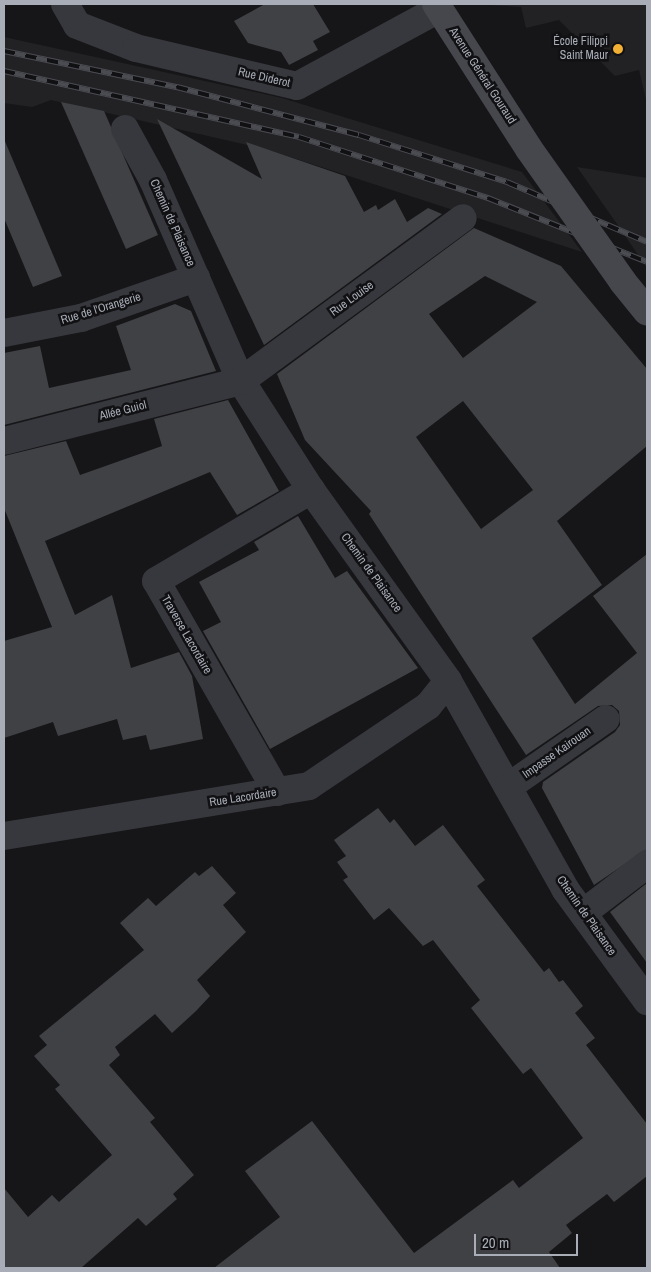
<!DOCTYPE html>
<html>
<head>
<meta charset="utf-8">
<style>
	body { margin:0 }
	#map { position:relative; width:651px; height:1272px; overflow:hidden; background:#161618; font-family:"Archivo Narrow",sans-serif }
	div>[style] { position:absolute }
	.built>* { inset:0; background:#222225 }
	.building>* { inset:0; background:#404145 }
	.street>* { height:28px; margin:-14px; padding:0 14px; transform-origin:14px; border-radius:14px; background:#37383d }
	.secondary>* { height:28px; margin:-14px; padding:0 14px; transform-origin:14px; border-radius:14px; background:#45474d }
	.rail>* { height:5.5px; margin-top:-2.75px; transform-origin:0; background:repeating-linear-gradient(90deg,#111113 0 11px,#4a4c52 0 22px); box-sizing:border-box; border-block:1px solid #4a4c52 }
	.secondary-bridge>* { height:28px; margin:-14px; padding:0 14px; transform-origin:14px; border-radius:14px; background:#45474d }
	.dots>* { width:14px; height:14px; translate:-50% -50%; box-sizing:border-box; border:2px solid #111113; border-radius:50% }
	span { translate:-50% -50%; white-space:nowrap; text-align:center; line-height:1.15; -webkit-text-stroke:5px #111113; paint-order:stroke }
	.poi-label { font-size:12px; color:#a8adb8 }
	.right { translate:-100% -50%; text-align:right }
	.street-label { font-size:12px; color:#a8adb8 }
	.frame { position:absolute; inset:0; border:5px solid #a8adb8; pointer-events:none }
	.scale { position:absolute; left:474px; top:1234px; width:104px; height:22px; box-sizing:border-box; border:2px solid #a8adb8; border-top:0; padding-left:6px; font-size:15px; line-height:18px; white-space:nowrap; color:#a8adb8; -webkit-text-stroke:4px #111113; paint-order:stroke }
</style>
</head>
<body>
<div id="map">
	<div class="built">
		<i style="clip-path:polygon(472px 4px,647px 4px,647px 104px,639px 70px,615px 76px,559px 20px,526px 28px,521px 7px)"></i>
		<i style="clip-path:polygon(4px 37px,282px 98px,522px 172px,582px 252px,269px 150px,51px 100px,32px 107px,4px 103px)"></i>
		<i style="clip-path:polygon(577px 167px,647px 178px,647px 268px,617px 224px)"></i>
	</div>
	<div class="building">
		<i style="clip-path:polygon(265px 4px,313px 4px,330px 32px,313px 41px,318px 50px,289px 65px,281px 52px,248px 43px,234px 21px)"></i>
		<i style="clip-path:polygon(61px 102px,104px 111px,158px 235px,126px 249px)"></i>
		<i style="clip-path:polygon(157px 119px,262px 179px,246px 142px,345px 176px,364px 212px,376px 205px,378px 210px,395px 199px,407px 222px,428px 208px,442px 214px,264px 345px)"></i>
		<i style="clip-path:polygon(4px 139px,62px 276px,33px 287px,4px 218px)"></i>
		<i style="clip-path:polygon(evenodd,474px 228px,561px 266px,647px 369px,647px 446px,557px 521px,602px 585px,532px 638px,575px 704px,637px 653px,593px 596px,647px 554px,647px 849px,594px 885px,542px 788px,543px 782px,615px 732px,620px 725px,619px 711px,612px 705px,598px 706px,526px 755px,369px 514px,371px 511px,305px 440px,277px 374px,474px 228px,485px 276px,537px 302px,463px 358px,429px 314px,485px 276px,474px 228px,463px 401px,533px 490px,481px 529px,416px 437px,463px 401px)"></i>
		<i style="clip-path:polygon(175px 304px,191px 311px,216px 371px,4px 425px,4px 353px,40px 346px,49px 388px,131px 370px,116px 326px)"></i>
		<i style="clip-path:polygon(228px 400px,279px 491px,237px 515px,210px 472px,45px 541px,75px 615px,112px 595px,131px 668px,179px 652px,192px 676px,203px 739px,150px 750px,146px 735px,123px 740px,117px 719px,58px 736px,53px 722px,4px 738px,4px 641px,52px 627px,4px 508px,4px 456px,66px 441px,80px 475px,162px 446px,154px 419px)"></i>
		<i style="clip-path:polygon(298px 516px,335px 578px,347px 571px,418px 668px,270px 749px,203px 631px,221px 622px,199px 582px,259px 550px,254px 542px)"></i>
		<i style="clip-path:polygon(378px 808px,390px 823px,394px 819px,415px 846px,443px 825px,485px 880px,477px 886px,544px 972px,549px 968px,559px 982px,563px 980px,583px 1006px,575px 1013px,595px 1038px,586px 1045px,647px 1124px,647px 1176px,614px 1202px,607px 1194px,566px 1225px,572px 1233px,549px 1252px,560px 1268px,214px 1268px,280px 1217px,245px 1171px,312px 1121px,414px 1253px,513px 1180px,519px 1188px,583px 1138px,531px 1068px,523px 1074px,471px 1008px,480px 1000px,433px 940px,423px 946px,389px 908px,374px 920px,343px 880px,348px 877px,337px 862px,346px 856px,334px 840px)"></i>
		<i style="clip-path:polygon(212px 866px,236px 893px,223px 905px,246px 932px,197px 980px,210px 996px,196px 1011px,172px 1033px,155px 1014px,115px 1047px,120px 1055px,109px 1065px,155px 1118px,150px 1122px,194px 1175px,173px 1194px,177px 1199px,146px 1226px,138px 1218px,81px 1268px,4px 1268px,4px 1188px,28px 1217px,52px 1195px,59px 1202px,112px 1155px,55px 1089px,60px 1085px,34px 1056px,47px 1045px,39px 1036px,144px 950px,120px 923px,148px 898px,156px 906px,195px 872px,199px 876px)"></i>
		<i style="clip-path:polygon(647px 883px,647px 963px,610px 912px)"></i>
	</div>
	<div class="street">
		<i style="left:65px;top:4px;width:24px;rotate:60deg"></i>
		<i style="left:77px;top:25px;width:63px;rotate:21.3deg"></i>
		<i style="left:136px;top:48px;width:165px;rotate:13.3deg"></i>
		<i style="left:297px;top:86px;width:162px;rotate:-28.5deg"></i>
		<i style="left:125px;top:129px;width:58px;rotate:61.2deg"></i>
		<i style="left:153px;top:180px;width:219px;rotate:66.4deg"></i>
		<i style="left:241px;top:381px;width:130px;rotate:57.3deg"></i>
		<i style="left:311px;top:490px;width:235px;rotate:54.3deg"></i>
		<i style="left:448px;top:681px;width:239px;rotate:60.6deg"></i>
		<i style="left:565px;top:889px;width:139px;rotate:53.8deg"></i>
		<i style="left:4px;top:333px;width:78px;rotate:-11deg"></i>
		<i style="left:81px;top:318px;width:122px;rotate:-19.2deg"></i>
		<i style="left:4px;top:441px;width:244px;rotate:-14.2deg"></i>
		<i style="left:241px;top:381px;width:275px;rotate:-36.3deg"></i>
		<i style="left:508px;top:787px;width:119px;rotate:-34.8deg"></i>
		<i style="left:277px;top:792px;width:243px;rotate:-119.8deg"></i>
		<i style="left:156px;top:581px;width:180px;rotate:-30.4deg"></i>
		<i style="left:4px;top:836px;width:309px;rotate:-9.3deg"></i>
		<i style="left:309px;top:786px;width:143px;rotate:-33.9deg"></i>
		<i style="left:428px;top:706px;width:32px;rotate:-51deg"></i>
		<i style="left:583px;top:913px;width:81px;rotate:-37.4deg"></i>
	</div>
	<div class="secondary">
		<i style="left:436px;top:4px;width:172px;rotate:57.3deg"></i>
		<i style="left:623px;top:282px;width:38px;rotate:51deg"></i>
	</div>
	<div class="rail">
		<i style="left:4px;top:51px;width:177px;rotate:11.8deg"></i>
		<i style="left:177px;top:87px;width:188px;rotate:14.8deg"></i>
		<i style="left:359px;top:135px;width:155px;rotate:17.6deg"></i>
		<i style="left:507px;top:182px;width:152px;rotate:23.2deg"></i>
		<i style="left:4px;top:71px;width:302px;rotate:12.6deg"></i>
		<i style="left:299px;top:137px;width:199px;rotate:17.9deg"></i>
		<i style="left:488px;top:198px;width:171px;rotate:21.9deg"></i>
	</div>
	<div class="secondary-bridge">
		<i style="left:529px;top:149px;width:163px;rotate:54.7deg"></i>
	</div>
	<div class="dots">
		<i style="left:618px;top:49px;background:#f2b134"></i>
	</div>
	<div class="poi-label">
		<span class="right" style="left:608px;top:49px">École Filippi<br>Saint Maur</span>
	</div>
	<div class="street-label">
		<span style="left:482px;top:76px;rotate:57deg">Avenue Général Gouraud</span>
		<span style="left:264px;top:78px;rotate:13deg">Rue Diderot</span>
		<span style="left:172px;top:223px;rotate:66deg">Chemin de Plaisance</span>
		<span style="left:352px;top:299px;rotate:-36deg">Rue Louise</span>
		<span style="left:101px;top:309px;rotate:-17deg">Rue de l'Orangerie</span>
		<span style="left:123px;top:411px;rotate:-14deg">Allée Guiol</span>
		<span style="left:371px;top:573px;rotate:54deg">Chemin de Plaisance</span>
		<span style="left:186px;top:635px;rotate:60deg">Traverse Lacordaire</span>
		<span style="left:557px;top:753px;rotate:-35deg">Impasse Kairouan</span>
		<span style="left:243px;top:798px;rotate:-9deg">Rue Lacordaire</span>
		<span style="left:586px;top:916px;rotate:55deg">Chemin de Plaisance</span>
	</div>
	<div class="frame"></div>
	<div class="scale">20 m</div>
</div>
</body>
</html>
